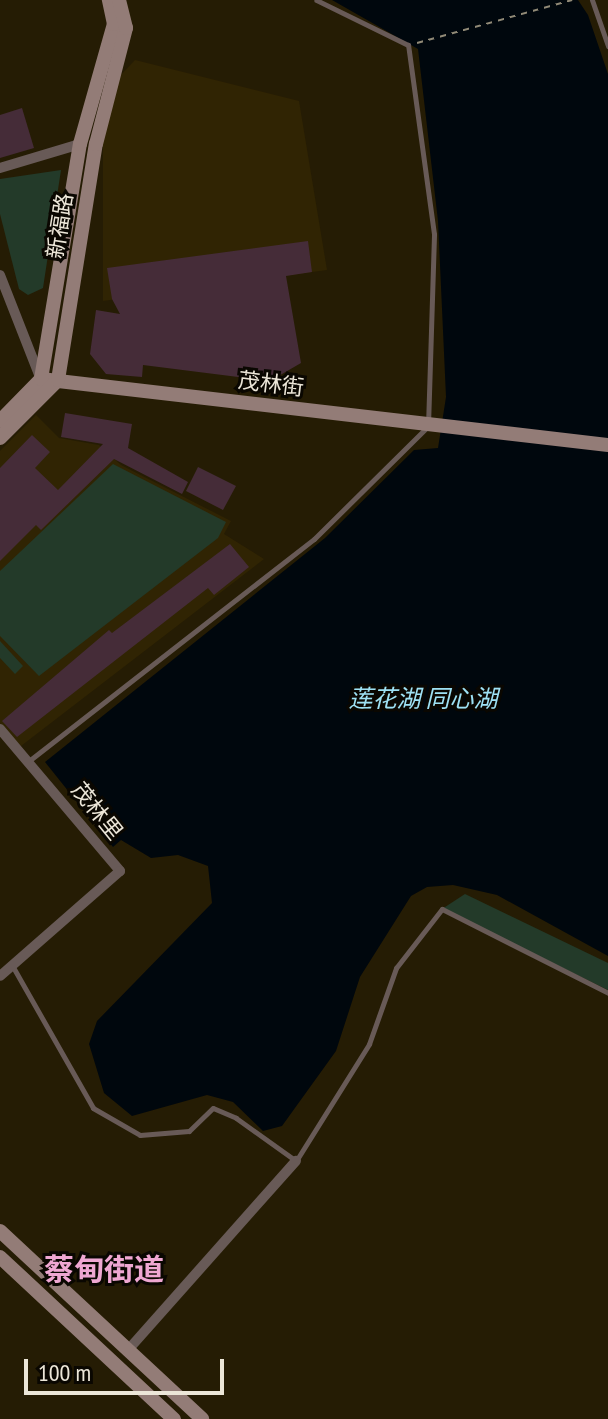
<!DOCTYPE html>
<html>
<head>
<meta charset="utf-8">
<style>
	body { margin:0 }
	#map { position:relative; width:608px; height:1419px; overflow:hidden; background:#251c04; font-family:"PT Sans Narrow","Noto Sans SC",sans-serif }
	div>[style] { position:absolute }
	.built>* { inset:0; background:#302403 }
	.green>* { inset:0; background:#233a29 }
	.water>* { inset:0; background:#00070d }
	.building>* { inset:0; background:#452c38 }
	.path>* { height:2px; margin-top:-1px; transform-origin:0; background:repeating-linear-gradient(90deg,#918a77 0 6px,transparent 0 12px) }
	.lane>* { height:5px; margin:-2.5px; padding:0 2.5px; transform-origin:2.5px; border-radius:2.5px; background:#685a57 }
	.street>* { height:10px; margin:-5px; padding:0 5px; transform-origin:5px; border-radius:5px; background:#685a57 }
	.secondary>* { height:14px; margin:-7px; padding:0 7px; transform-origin:7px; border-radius:7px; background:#937c77 }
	span { translate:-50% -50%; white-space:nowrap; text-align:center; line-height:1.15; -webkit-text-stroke:6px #0a0701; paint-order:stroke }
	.street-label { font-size:22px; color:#ece6d8 }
	.water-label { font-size:24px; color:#9ee1f4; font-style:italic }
	.district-label { font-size:30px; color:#efa7d2; font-weight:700 }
	.scale { position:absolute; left:24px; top:1359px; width:200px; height:36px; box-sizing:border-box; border:4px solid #ece6d8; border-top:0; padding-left:10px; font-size:24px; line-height:28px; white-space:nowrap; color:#ece6d8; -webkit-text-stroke:6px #0a0701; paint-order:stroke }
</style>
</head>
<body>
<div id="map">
	<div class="built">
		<i style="clip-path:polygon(135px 60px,299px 101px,327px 270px,103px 301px,103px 134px,117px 79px)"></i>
		<i style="clip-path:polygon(36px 415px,59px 438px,99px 445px,121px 465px,231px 521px,224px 534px,264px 559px,21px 746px,0 725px,0 451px)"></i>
	</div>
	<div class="green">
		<i style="clip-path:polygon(61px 170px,43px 288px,28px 295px,19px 289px,0 214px,0 179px)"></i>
		<i style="clip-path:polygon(113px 464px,226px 522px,218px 538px,39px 676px,0 636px,0 571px)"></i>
		<i style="clip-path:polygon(0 641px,23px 666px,15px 674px,0 658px)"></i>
		<i style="clip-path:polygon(465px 894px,608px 963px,608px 990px,442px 909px)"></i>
	</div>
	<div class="water">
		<i style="clip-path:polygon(332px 0,578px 0,588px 15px,608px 74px,608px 956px,497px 895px,453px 885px,427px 887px,411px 896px,360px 977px,336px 1051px,282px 1126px,263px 1131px,233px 1102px,207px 1095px,132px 1116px,104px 1093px,89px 1044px,97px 1021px,212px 903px,208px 866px,178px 855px,151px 858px,121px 840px,113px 847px,45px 762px,325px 538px,414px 450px,438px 448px,446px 397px,438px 221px,418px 49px)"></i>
	</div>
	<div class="building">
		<i style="clip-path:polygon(22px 108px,34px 148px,0 158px,0 115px)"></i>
		<i style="clip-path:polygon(308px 241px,312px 272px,286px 276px,301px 363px,270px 381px,143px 365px,142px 377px,106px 374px,90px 354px,96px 310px,120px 314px,112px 299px,107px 268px)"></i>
		<i style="clip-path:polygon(65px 413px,132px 424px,128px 448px,188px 482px,182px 494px,114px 459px,41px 530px,36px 525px,0 561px,0 468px,32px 435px,50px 452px,35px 468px,58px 490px,103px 444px,61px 437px)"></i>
		<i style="clip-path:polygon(198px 467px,236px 486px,223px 510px,186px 491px)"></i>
		<i style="clip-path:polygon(230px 544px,249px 567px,214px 595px,208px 588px,17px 737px,2px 721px,109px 630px,112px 633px)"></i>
	</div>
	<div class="path">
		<i style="left:417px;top:43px;width:161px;rotate:-15.5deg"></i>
	</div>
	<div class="lane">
		<i style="left:592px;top:0;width:49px;rotate:70.8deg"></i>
		<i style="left:30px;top:760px;width:360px;rotate:-37.9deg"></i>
		<i style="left:314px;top:539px;width:161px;rotate:-44.7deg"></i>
		<i style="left:428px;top:426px;width:192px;rotate:-88.2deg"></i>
		<i style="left:434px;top:234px;width:191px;rotate:-97.8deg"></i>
		<i style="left:408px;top:45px;width:102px;rotate:-153.9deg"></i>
		<i style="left:13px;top:967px;width:162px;rotate:60.4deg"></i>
		<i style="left:93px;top:1108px;width:54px;rotate:29.9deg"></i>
		<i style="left:140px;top:1135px;width:49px;rotate:-4.7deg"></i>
		<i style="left:189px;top:1131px;width:33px;rotate:-44deg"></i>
		<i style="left:213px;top:1108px;width:25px;rotate:23deg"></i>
		<i style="left:236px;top:1118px;width:74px;rotate:35.6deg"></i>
		<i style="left:296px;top:1161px;width:138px;rotate:-58deg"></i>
		<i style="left:369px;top:1044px;width:81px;rotate:-70.4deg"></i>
		<i style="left:396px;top:968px;width:75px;rotate:-52.1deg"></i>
		<i style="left:442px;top:909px;width:186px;rotate:26.8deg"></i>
	</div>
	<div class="street">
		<i style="left:0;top:168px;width:84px;rotate:-16.7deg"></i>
		<i style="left:0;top:275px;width:110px;rotate:68.6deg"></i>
		<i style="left:0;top:729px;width:186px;rotate:49.8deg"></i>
		<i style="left:120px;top:871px;width:159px;rotate:138.8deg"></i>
		<i style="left:128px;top:1350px;width:253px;rotate:-48.4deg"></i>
	</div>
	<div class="secondary">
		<i style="left:41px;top:379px;width:571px;rotate:6.64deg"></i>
		<i style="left:0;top:421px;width:59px;rotate:-45.7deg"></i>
		<i style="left:41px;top:379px;width:238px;rotate:-80.6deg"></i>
		<i style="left:80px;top:144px;width:125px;rotate:-74.2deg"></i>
		<i style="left:114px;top:24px;width:25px;rotate:-102deg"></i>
		<i style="left:0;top:438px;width:82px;rotate:-45deg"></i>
		<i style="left:58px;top:380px;width:239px;rotate:-80.9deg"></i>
		<i style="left:96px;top:144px;width:120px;rotate:-75.5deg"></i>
		<i style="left:126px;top:28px;width:29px;rotate:-104deg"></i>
		<i style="left:0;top:1231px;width:276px;rotate:42.9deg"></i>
		<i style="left:0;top:1257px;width:238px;rotate:43deg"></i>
	</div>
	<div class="street-label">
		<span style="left:60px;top:226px;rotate:-81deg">新福路</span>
		<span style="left:271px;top:384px;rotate:7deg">茂林街</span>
		<span style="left:97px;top:811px;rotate:51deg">茂林里</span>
	</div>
	<div class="water-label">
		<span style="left:423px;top:699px">莲花湖 同心湖</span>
	</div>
	<div class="district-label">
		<span style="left:104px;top:1269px">蔡甸街道</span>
	</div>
	<div class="scale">100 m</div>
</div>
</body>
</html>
